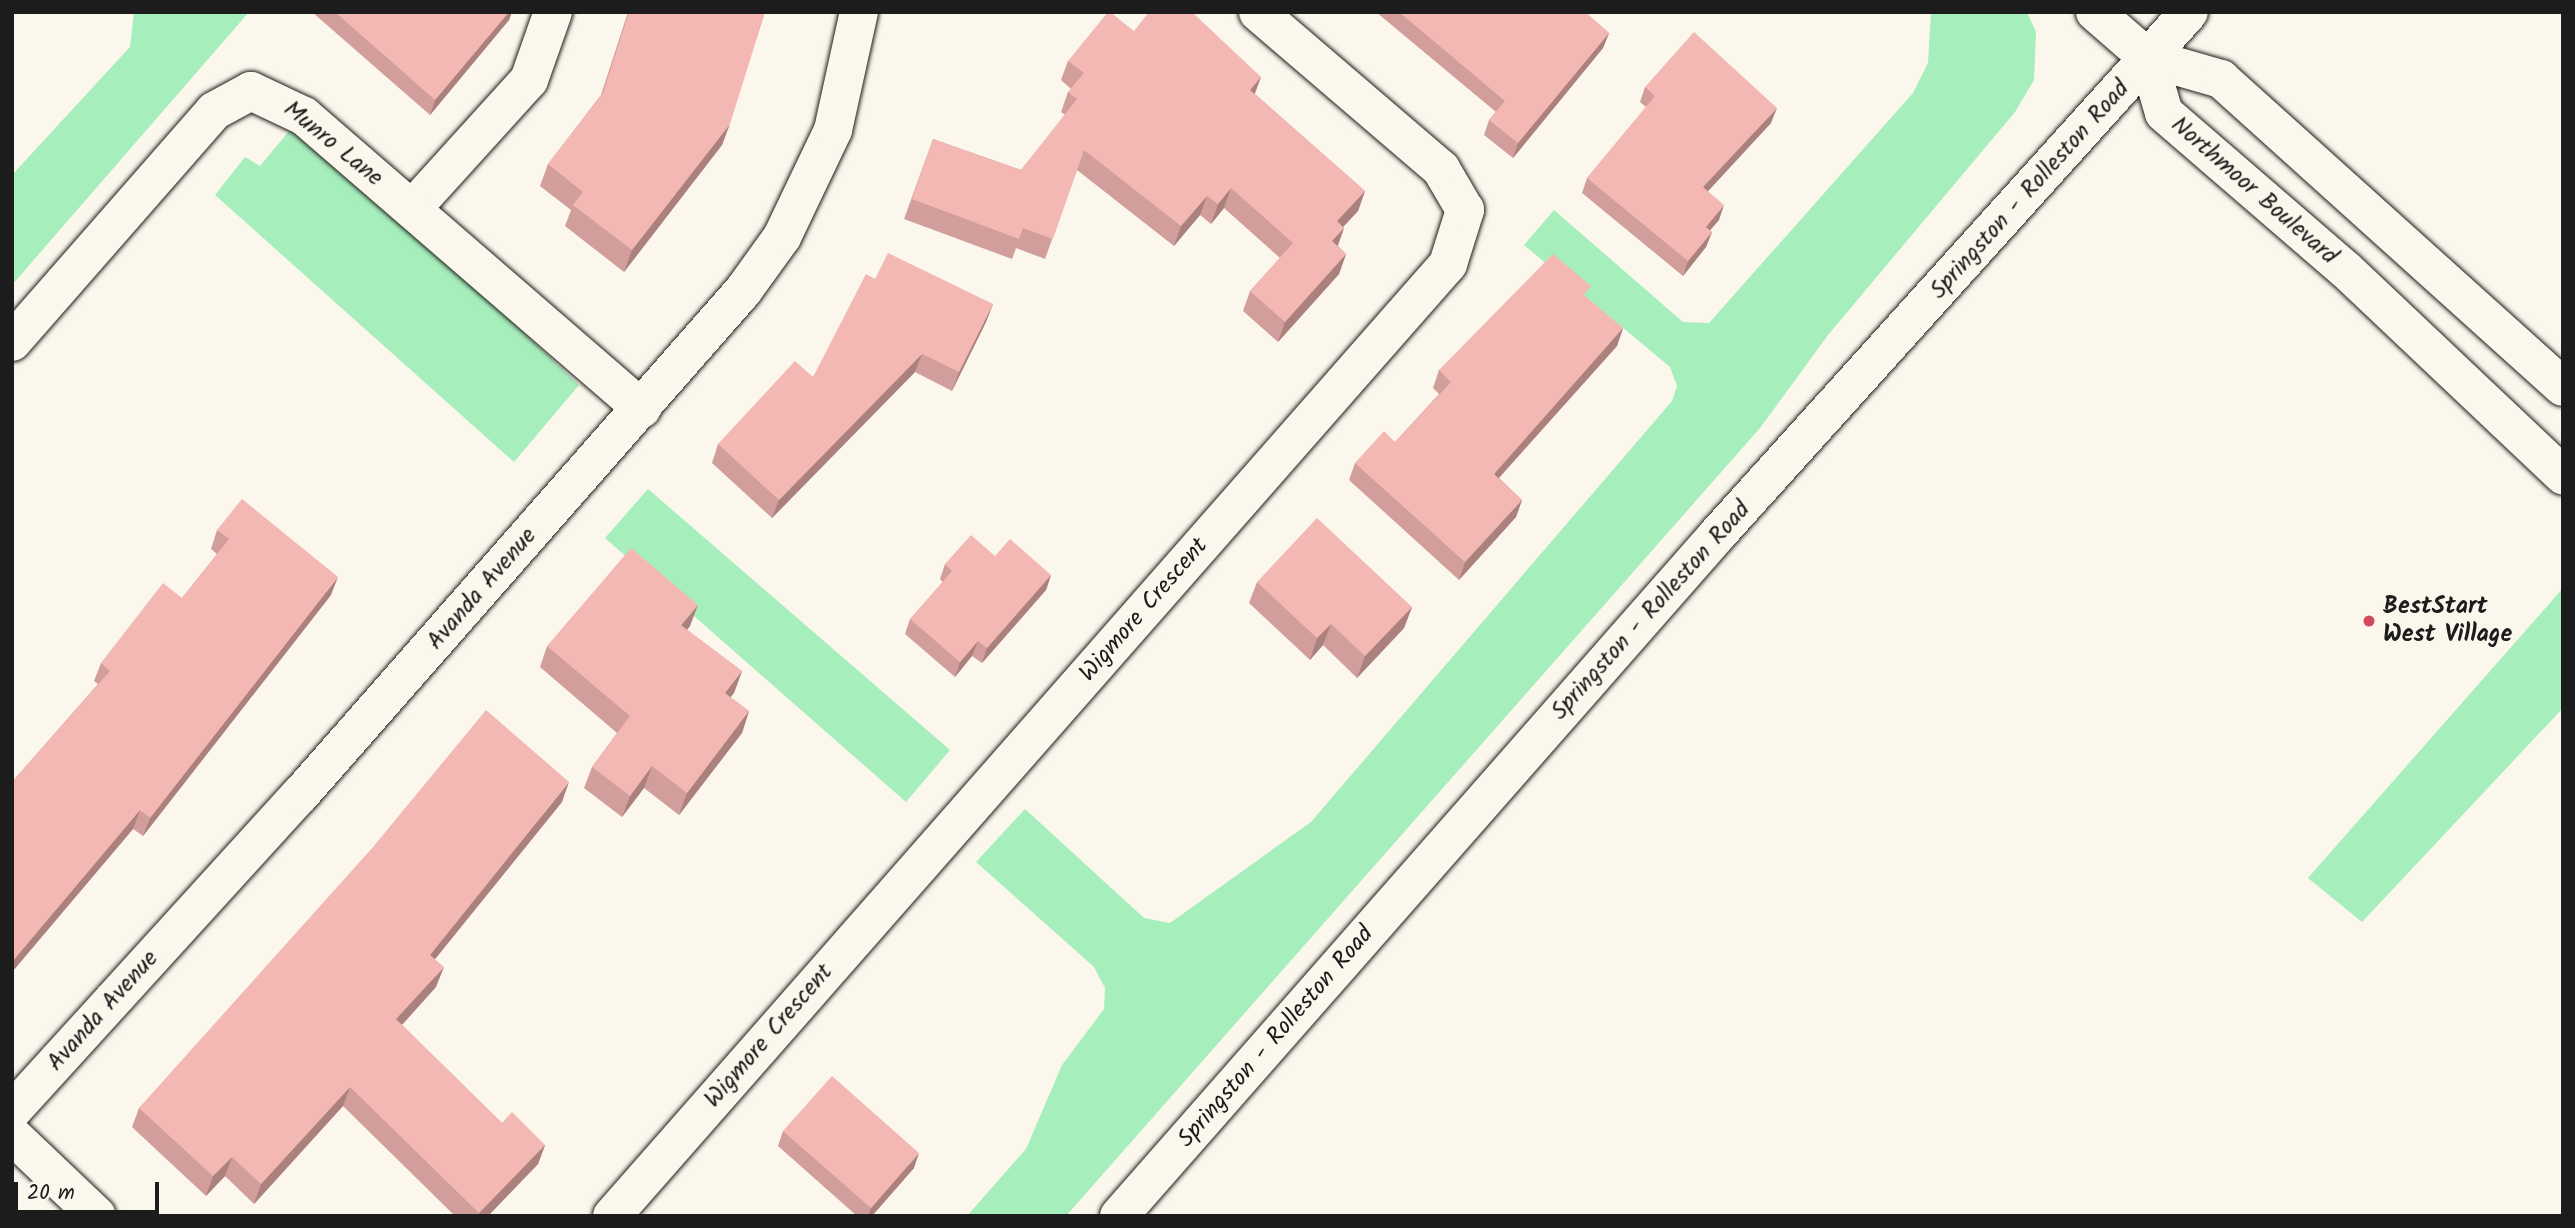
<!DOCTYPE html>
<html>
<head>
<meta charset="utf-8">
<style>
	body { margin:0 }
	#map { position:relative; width:2575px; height:1228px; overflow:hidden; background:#fbf7ec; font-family:Kalam,sans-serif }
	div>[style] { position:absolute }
	.green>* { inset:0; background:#a6eebb }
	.roads { filter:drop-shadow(0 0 2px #1c1c1c) drop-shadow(0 0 2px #1c1c1c) }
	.minor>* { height:38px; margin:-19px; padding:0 19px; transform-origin:19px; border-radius:19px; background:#fbf7ec }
	.tertiary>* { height:38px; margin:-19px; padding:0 19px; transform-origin:19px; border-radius:19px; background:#fbf7ec }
	.secondary>* { height:38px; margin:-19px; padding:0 19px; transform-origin:19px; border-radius:19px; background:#fbf7ec }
	.wall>* { inset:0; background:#d29e9b }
	.shaded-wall>* { inset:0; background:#ab817e }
	.building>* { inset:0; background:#f4b8b4 }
	.dots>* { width:19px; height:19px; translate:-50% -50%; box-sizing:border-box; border:4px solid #fbf7ec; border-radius:50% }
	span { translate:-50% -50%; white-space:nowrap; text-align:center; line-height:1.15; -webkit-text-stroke:7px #fbf7ec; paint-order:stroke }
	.street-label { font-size:24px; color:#1c1c1c }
	.poi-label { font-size:24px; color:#1c1c1c; font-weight:700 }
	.left { translate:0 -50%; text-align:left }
	.frame { position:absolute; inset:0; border:14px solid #1c1c1c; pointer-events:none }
	.scale { position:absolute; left:14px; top:1182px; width:145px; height:32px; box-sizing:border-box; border:4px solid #1c1c1c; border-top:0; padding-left:9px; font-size:21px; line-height:24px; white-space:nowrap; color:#1c1c1c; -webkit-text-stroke:5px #fbf7ec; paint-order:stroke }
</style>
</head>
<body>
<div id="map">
	<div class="green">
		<i style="clip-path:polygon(134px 12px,249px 12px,12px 285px,12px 175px,130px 47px)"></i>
		<i style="clip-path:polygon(1931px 12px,2027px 12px,2036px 32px,2034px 80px,2015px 112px,1828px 335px,1760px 428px,1066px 1216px,967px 1216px,1026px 1149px,1062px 1065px,1104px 1009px,1105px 988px,1094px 967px,976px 862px,1025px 809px,1144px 918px,1170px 923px,1311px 822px,1672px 401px,1677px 386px,1670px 367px,1524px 245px,1554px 210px,1683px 322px,1709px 323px,1913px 93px,1928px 63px)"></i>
		<i style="clip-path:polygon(290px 130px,465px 277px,579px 385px,514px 462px,215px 195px,245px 157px,260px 166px)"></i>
		<i style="clip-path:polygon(648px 489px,950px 750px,906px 802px,605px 538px)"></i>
		<i style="clip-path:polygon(2563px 588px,2563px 708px,2362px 922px,2308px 878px)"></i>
	</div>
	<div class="roads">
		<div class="minor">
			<i style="left:412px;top:209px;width:174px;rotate:-47.8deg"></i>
			<i style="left:529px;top:80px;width:72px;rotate:-70.6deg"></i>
			<i style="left:12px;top:342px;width:307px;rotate:-48.8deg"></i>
			<i style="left:214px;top:111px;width:42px;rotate:-28.4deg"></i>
			<i style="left:251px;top:91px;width:59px;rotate:25.3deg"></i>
			<i style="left:304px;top:116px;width:447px;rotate:40.9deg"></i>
			<i style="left:12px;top:1111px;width:428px;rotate:-47.7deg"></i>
			<i style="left:300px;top:795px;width:671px;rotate:-48.69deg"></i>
			<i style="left:743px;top:291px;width:67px;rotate:-54.2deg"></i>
			<i style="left:782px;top:237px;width:119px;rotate:-64.5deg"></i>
			<i style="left:833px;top:130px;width:121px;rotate:-77.6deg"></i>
			<i style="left:12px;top:1135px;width:117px;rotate:43.6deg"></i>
			<i style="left:612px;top:1216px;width:1267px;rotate:-48.71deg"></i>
			<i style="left:1448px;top:264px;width:57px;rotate:-72.5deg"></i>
			<i style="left:1465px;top:210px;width:48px;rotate:-120.3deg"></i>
			<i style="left:1441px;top:169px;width:241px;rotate:-139.4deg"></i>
		</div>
		<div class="tertiary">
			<i style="left:2095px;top:12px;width:70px;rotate:41deg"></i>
			<i style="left:2148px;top:58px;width:76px;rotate:16deg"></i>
			<i style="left:2221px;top:79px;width:460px;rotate:42deg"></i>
			<i style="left:2148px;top:58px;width:57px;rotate:73.8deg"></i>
			<i style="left:2164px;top:113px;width:240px;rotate:40.8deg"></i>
			<i style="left:2346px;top:270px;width:299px;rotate:43.4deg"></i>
		</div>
		<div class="secondary">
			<i style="left:1119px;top:1216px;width:906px;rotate:-48.71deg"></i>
			<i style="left:1717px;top:535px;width:704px;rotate:-47.93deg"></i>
		</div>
	</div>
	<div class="wall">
		<i style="clip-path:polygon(312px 12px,512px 12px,509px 20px,430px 115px)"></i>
		<i style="clip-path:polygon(628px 12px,765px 12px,722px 145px,624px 272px,565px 226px,571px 210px,540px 186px,548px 164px,601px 95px)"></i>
		<i style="clip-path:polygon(1376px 12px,1585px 12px,1609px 33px,1603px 48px,1513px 158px,1484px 135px,1489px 120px,1496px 112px)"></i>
		<i style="clip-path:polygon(1134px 31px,1261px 77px,1255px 94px,1365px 191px,1358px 211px,1343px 227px,1344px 228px,1338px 246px,1346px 254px,1339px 274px,1278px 342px,1243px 311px,1250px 291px,1280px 258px,1224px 208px,1211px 224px,1200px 215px,1174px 246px,1077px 170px,1045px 259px,1016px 248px,1012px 259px,904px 219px,933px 139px,1021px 170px,1065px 115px,1061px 112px,1068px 92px,1071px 89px,1061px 80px,1068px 61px)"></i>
		<i style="clip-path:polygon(1645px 87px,1771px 123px,1708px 191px,1719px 220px,1710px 230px,1712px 232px,1706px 247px,1683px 276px,1582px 193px,1587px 178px,1646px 107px,1640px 102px)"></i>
		<i style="clip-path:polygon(875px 279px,993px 304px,986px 322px,952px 391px,915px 372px,772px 518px,712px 463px,718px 444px,813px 377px)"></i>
		<i style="clip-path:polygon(1587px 298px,1623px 328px,1617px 346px,1499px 478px,1522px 500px,1516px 517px,1459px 580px,1349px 480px,1355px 463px,1395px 442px,1439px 394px,1433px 388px,1439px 370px)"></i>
		<i style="clip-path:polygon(217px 530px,331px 595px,143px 836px,133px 829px,12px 972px,12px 782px,98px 684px,94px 681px,101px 663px,182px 598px,217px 554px,211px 549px)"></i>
		<i style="clip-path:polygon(995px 556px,1051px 575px,1046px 590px,982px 663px,972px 656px,955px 677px,905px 634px,910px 619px,943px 582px,940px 579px,945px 564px)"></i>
		<i style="clip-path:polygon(1257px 582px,1412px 607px,1404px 628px,1357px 678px,1323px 645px,1310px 660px,1249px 603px)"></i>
		<i style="clip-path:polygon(690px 626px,687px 630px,742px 671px,734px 693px,730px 697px,749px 711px,742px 733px,679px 815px,644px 788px,622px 817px,584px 788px,592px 767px,617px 733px,540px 667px,547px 646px)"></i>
		<i style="clip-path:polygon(562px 802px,435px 959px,436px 987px,402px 1025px,502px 1123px,545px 1145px,538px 1164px,488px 1216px,455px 1216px,343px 1106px,254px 1204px,225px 1176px,206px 1196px,132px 1127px,139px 1108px)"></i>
		<i style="clip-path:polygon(783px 1131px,914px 1168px,872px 1216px,857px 1216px,778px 1146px)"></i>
	</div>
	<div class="shaded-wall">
		<i style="clip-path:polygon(509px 12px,512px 12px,509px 20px,430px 115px,435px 100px)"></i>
		<i style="clip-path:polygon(1609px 33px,1603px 48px,1513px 158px,1518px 143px)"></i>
		<i style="clip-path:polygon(1261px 77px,1253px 97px,1250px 90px)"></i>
		<i style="clip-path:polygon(1777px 108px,1771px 123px,1698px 202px,1703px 187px)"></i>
		<i style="clip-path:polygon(730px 124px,722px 145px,624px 272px,632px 250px)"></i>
		<i style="clip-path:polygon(1231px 188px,1224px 208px,1211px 224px,1218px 204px)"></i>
		<i style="clip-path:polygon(1365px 191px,1358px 211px,1330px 241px,1337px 221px)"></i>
		<i style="clip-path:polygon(1207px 196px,1200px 215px,1174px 246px,1181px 226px)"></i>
		<i style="clip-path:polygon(1724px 205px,1719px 220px,1700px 242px,1706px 227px)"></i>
		<i style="clip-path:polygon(1344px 228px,1337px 247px,1332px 241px)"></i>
		<i style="clip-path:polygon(1712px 232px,1706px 247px,1683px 276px,1688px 261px)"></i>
		<i style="clip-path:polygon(1346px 254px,1339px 274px,1278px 342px,1285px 322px)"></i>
		<i style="clip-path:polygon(993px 304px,986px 322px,952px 391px,959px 372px)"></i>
		<i style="clip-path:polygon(1623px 328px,1617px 346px,1487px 491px,1494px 474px)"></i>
		<i style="clip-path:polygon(922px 354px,915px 372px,772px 518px,779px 500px)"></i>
		<i style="clip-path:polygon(1522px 500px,1516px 517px,1459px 580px,1465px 562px)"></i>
		<i style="clip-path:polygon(1051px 575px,1046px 590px,982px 663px,987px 648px)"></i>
		<i style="clip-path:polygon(338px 577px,331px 595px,143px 836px,150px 818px)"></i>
		<i style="clip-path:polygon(698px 605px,690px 626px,673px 647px,681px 625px)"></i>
		<i style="clip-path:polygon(1412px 607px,1404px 628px,1357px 678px,1365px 656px)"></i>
		<i style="clip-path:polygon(1331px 624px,1323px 645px,1310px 660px,1317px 638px)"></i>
		<i style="clip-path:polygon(978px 641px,972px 656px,955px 677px,960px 662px)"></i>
		<i style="clip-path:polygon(742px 671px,734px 693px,717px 714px,725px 693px)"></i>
		<i style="clip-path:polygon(749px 711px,742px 733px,679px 815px,687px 793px)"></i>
		<i style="clip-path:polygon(652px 766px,644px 788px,622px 817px,630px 796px)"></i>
		<i style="clip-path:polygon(569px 782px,562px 802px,423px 974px,430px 955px)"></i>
		<i style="clip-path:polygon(140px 810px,133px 829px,12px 972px,12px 962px)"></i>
		<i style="clip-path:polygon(444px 967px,436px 987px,389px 1039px,396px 1019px)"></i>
		<i style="clip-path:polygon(350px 1087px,343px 1106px,254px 1204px,261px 1184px)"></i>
		<i style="clip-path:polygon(545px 1145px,538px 1164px,488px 1216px,478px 1216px,479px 1213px)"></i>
		<i style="clip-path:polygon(919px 1153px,914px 1168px,872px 1216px,868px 1216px,871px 1208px)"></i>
		<i style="clip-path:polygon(232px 1157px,225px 1176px,206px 1196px,213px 1176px)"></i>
	</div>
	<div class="building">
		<i style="clip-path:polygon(335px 12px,509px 12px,435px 100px)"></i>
		<i style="clip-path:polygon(629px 12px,765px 12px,730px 124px,632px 250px,573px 205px,583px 192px,548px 164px,603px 93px)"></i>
		<i style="clip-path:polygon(1108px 12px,1110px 12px,1134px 31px,1149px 12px,1192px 12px,1261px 77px,1250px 90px,1365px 191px,1337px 221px,1344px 228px,1332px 241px,1346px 254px,1285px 322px,1250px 291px,1293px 243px,1231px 188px,1218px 204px,1207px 196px,1181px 226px,1084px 150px,1053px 239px,1023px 228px,1019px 239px,912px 199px,933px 139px,1021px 170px,1077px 99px,1068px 92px,1084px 73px,1068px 61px)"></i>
		<i style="clip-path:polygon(1399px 12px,1585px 12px,1609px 33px,1518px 143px,1489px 120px,1505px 101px)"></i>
		<i style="clip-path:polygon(1694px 32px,1777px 108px,1703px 187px,1724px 205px,1706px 227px,1712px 232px,1688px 261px,1587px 178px,1655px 96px,1645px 87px)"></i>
		<i style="clip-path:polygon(888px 253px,993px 304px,959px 372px,922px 354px,779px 500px,718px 444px,795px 361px,813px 377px,866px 274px,875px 279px)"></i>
		<i style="clip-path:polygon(1553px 254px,1591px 286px,1584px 295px,1623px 328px,1494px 474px,1522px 500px,1465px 562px,1355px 463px,1384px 431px,1395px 442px,1451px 382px,1439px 370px)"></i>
		<i style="clip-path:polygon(242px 499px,338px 577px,150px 818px,140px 810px,12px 962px,12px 782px,110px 671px,101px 663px,163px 583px,182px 598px,229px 539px,217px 530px)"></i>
		<i style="clip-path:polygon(1317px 518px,1412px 607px,1365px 656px,1331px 624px,1317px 638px,1257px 582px)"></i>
		<i style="clip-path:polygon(971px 535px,995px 556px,1010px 539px,1051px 575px,987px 648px,978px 641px,960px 662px,910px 619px,952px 571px,945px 564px)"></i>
		<i style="clip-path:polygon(631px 548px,698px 605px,681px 625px,742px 671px,725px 693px,749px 711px,687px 793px,652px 766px,630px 796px,592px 767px,630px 716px,547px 646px)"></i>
		<i style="clip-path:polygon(486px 710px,569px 782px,430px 955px,444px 967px,396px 1019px,502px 1123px,512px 1112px,545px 1145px,479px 1213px,350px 1087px,261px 1184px,232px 1157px,213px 1176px,139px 1108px,373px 847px)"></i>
		<i style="clip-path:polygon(832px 1076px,919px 1153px,871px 1208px,783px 1131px)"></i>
	</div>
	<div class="dots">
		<i style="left:2369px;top:621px;background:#d1495b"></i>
	</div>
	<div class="street-label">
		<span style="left:333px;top:144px;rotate:39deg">Munro Lane</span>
		<span style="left:2030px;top:190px;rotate:-48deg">Springston - Rolleston Road</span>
		<span style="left:2254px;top:191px;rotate:41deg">Northmoor Boulevard</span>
		<span style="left:482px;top:589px;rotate:-49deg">Avanda Avenue</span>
		<span style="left:1144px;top:610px;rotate:-49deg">Wigmore Crescent</span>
		<span style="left:1651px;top:611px;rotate:-48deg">Springston - Rolleston Road</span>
		<span style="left:103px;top:1011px;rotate:-48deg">Avanda Avenue</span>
		<span style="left:769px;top:1036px;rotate:-49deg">Wigmore Crescent</span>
		<span style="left:1276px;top:1037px;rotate:-49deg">Springston - Rolleston Road</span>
	</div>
	<div class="poi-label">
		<span class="left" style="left:2383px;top:621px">BestStart<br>West Village</span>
	</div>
	<div class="frame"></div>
	<div class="scale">20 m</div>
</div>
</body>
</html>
